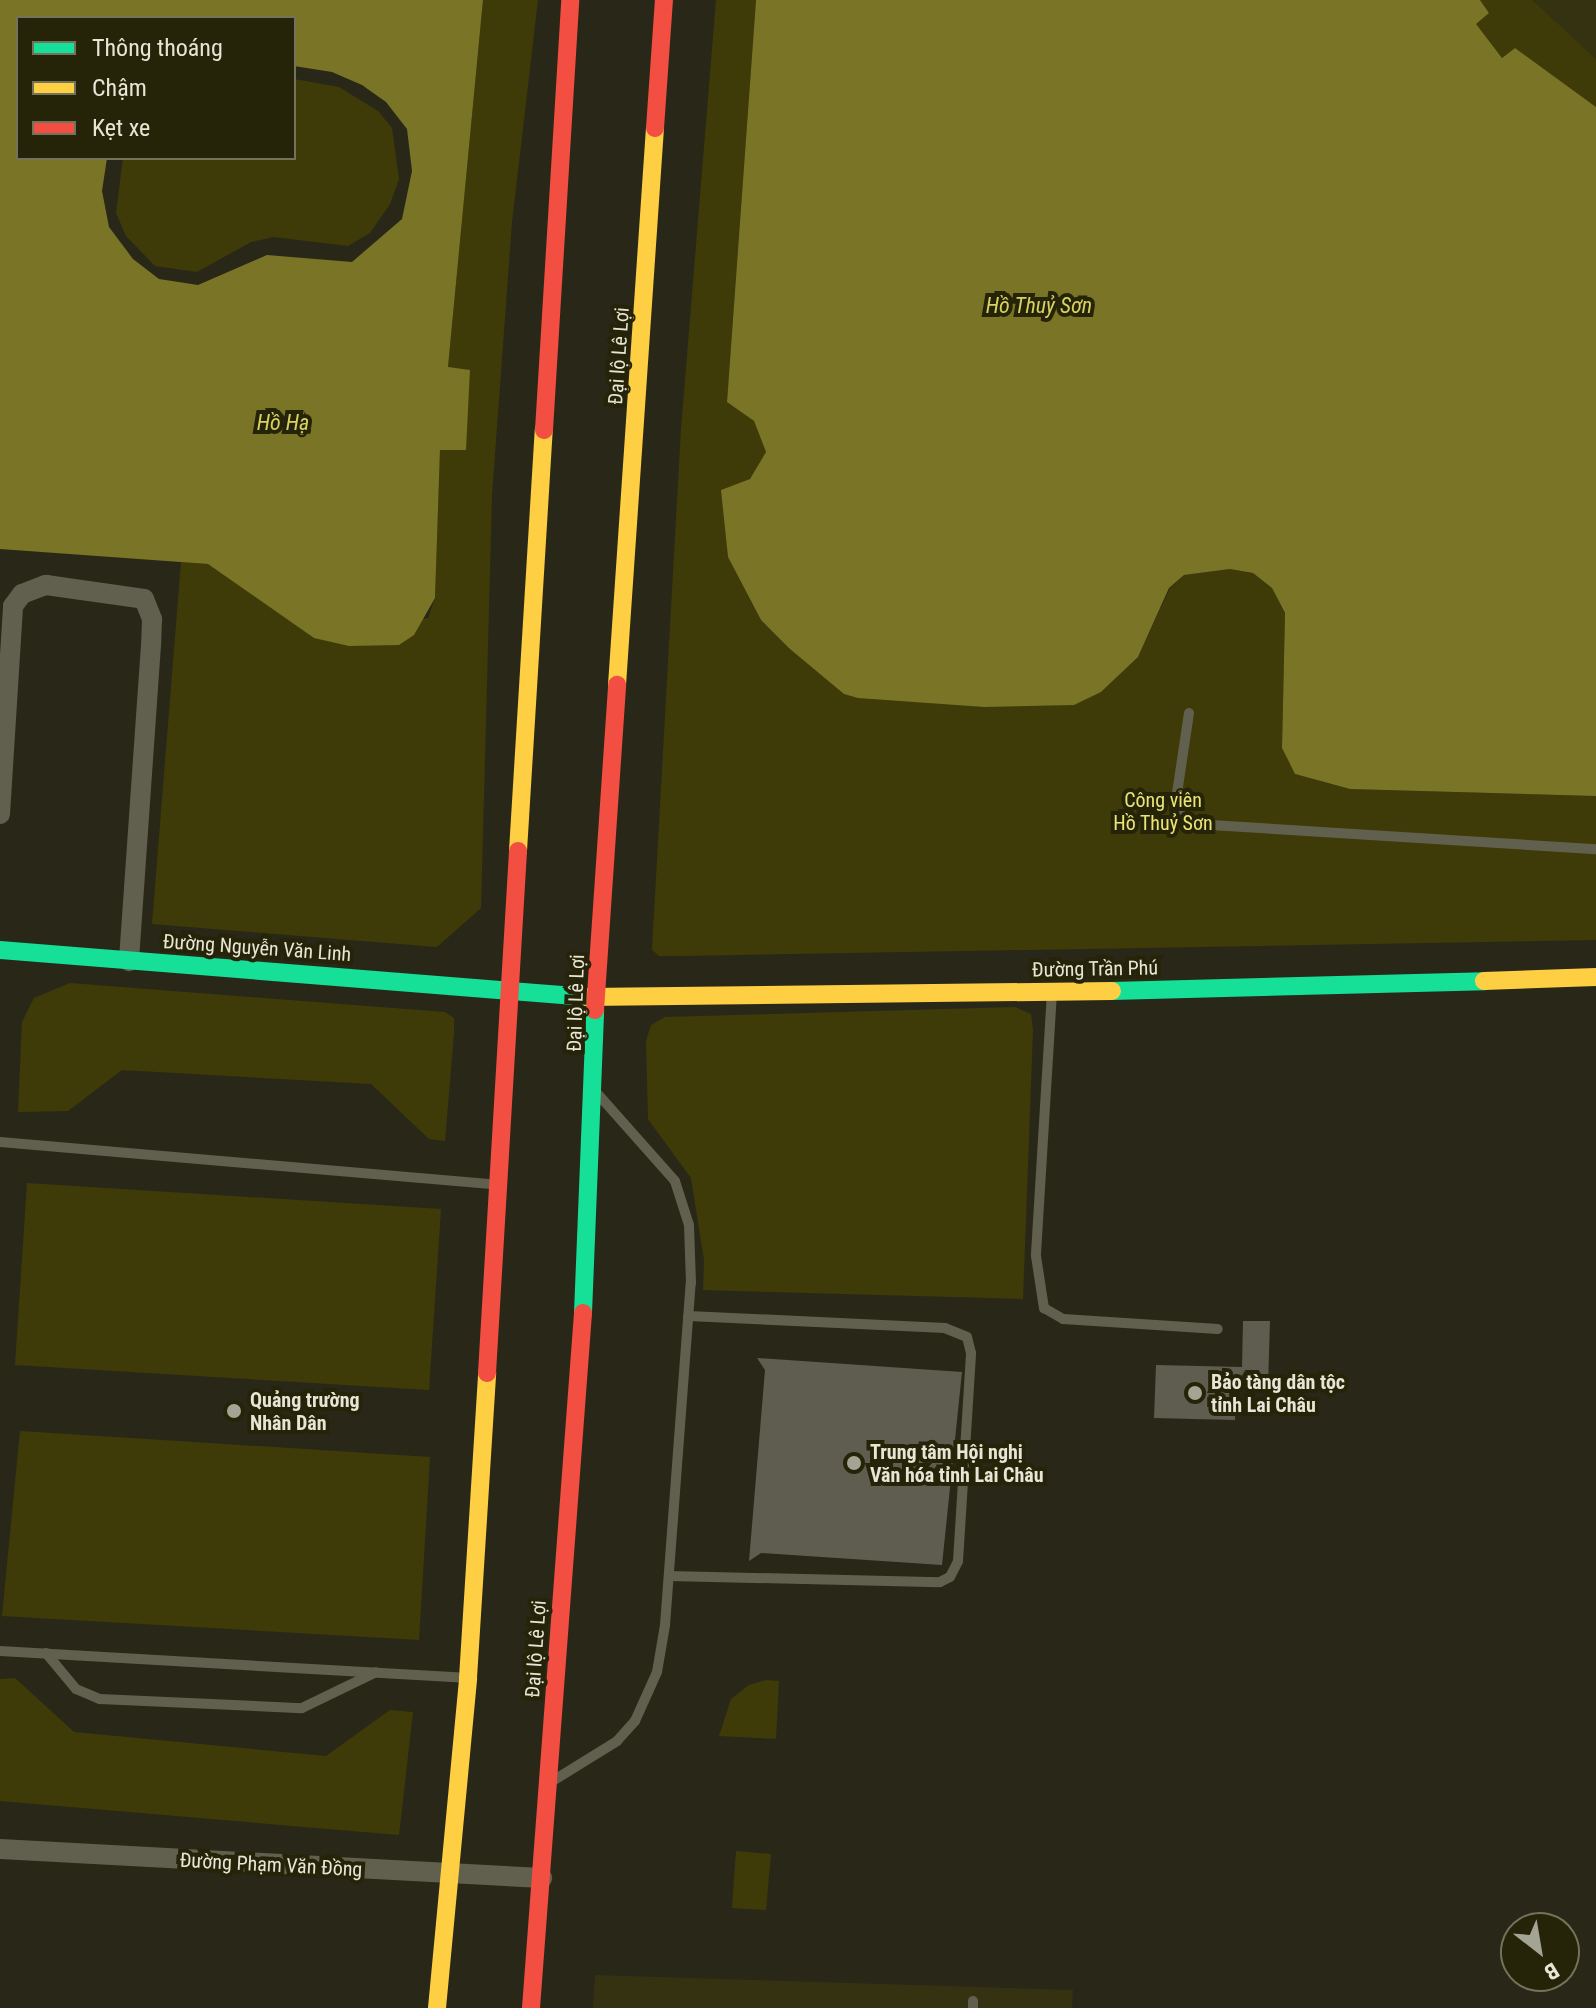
<!DOCTYPE html>
<html>
<head>
<meta charset="utf-8">
<style>
	body { margin:0 }
	#map { position:relative; width:1596px; height:2008px; overflow:hidden; background:#292818; font-family:"Roboto Condensed",sans-serif }
	div>[style] { position:absolute }
	.built>* { inset:0; background:#343210 }
	.green>* { inset:0; background:#3e3b08 }
	.water>* { inset:0; background:#797426 }
	.building>* { inset:0; background:#5e5d50 }
	.lane>* { height:10px; margin:-5px; padding:0 5px; transform-origin:5px; border-radius:5px; background:#61604e }
	.street>* { height:20px; margin:-10px; padding:0 10px; transform-origin:10px; border-radius:10px; background:#61604e }
	.fast>* { height:18px; margin:-9px; padding:0 9px; transform-origin:9px; border-radius:9px; background:#16e098 }
	.slow>* { height:18px; margin:-9px; padding:0 9px; transform-origin:9px; border-radius:9px; background:#ffcf43 }
	.jam>* { height:18px; margin:-9px; padding:0 9px; transform-origin:9px; border-radius:9px; background:#f24e42 }
	.dots>* { width:22px; height:22px; translate:-50% -50%; box-sizing:border-box; border:4px solid #262408; border-radius:50% }
	span { translate:-50% -50%; white-space:nowrap; text-align:center; line-height:1.15; -webkit-text-stroke:8px #262408; paint-order:stroke }
	.street-label { font-size:20px; color:#e7e6d6 }
	.park-label { font-size:20px; color:#ebe575 }
	.poi-label { font-size:20px; color:#e7e6d6; font-weight:700 }
	.left { translate:0 -50%; text-align:left }
	.water-label { font-size:22px; color:#d8d261; font-style:italic }
	.legend { position:absolute; left:16px; top:16px; width:280px; height:144px; box-sizing:border-box; background:#262408; border:2px solid #73725a; margin:0; padding:10px 14px; list-style:none; font-size:24px; color:#e7e6d6 }
	.legend li { display:flex; align-items:center; gap:16px; height:40px }
	.legend b { width:40px; border:2px solid #73725a }
	.north { position:absolute; left:1500px; top:1912px; width:80px; height:80px; box-sizing:border-box; background:#262408; border:2px solid #73725a; border-radius:50%; rotate:149deg; font-size:22px; font-weight:700; line-height:32px; text-align:center; color:#e7e6d6 }
	.north::after { content:''; display:block; margin:auto; width:28px; height:36px; background:#a4a494; clip-path:polygon(50% 0,100% 100%,50% 72%,0 100%) }
</style>
</head>
<body>
<div id="map">
	<div class="built">
		<i style="clip-path:polygon(1532px 0,1596px 0,1596px 59px,1541px 12px)"></i>
		<i style="clip-path:polygon(595px 1975px,1073px 1990px,1072px 2008px,593px 2008px)"></i>
	</div>
	<div class="green">
		<i style="clip-path:polygon(483px 0,538px 0,512px 222px,492px 495px,481px 908px,437px 947px,152px 924px,181px 562px,208px 564px,236px 579px,314px 638px,428px 618px,435px 598px,440px 449px,466px 450px,448px 367px)"></i>
		<i style="clip-path:polygon(716px 0,756px 0,727px 402px,754px 421px,766px 452px,757px 473px,741px 486px,722px 490px,728px 557px,761px 620px,844px 694px,984px 707px,1101px 692px,1138px 657px,1170px 588px,1184px 575px,1230px 569px,1253px 573px,1272px 588px,1285px 614px,1282px 748px,1295px 774px,1350px 789px,1596px 796px,1596px 940px,682px 956px,659px 956px,652px 950px,681px 429px)"></i>
		<i style="clip-path:polygon(1480px 0,1532px 0,1596px 59px,1596px 107px,1515px 48px,1502px 58px,1475px 24px,1489px 13px)"></i>
		<i style="clip-path:polygon(294px 79px,339px 87px,378px 111px,392px 128px,399px 179px,390px 204px,370px 233px,348px 246px,274px 237px,251px 242px,197px 272px,155px 266px,126px 236px,116px 213px,123px 158px,294px 158px)"></i>
		<i style="clip-path:polygon(70px 983px,445px 1012px,454px 1018px,454px 1033px,445px 1141px,429px 1139px,371px 1084px,122px 1070px,68px 1111px,18px 1112px,22px 1022px,34px 998px)"></i>
		<i style="clip-path:polygon(1015px 1007px,1031px 1014px,1033px 1030px,1023px 1299px,703px 1290px,704px 1260px,691px 1178px,648px 1119px,646px 1041px,651px 1025px,665px 1017px)"></i>
		<i style="clip-path:polygon(27px 1183px,441px 1209px,429px 1390px,15px 1365px)"></i>
		<i style="clip-path:polygon(20px 1431px,430px 1457px,419px 1640px,2px 1616px)"></i>
		<i style="clip-path:polygon(15px 1678px,74px 1732px,326px 1756px,390px 1710px,413px 1712px,399px 1835px,0 1801px,0 1679px)"></i>
		<i style="clip-path:polygon(766px 1680px,779px 1681px,776px 1739px,719px 1736px,731px 1699px,749px 1685px)"></i>
		<i style="clip-path:polygon(736px 1851px,771px 1854px,766px 1910px,732px 1908px)"></i>
	</div>
	<div class="water">
		<i style="clip-path:polygon(evenodd,0 0,483px 0,448px 367px,470px 370px,466px 450px,440px 450px,435px 598px,414px 635px,399px 645px,349px 646px,314px 638px,208px 564px,0 549px,0 0,18px 18px,294px 18px,294px 66px,332px 72px,362px 85px,386px 102px,407px 129px,412px 171px,402px 219px,352px 262px,267px 255px,198px 285px,159px 279px,133px 259px,109px 227px,102px 191px,107px 158px,18px 158px,18px 18px)"></i>
		<i style="clip-path:polygon(756px 0,1480px 0,1489px 13px,1476px 24px,1502px 58px,1515px 48px,1596px 107px,1596px 796px,1350px 789px,1295px 774px,1282px 748px,1285px 613px,1272px 588px,1253px 573px,1230px 569px,1184px 575px,1169px 588px,1138px 657px,1101px 692px,1074px 705px,984px 707px,858px 698px,844px 694px,790px 649px,761px 620px,728px 557px,721px 490px,750px 479px,766px 452px,754px 421px,727px 402px)"></i>
	</div>
	<div class="building">
		<i style="clip-path:polygon(1243px 1321px,1270px 1321px,1268px 1386px,1236px 1385px,1235px 1420px,1154px 1418px,1156px 1365px,1242px 1367px)"></i>
		<i style="clip-path:polygon(757px 1358px,962px 1372px,942px 1565px,761px 1553px,749px 1561px,765px 1370px)"></i>
	</div>
	<div class="lane">
		<i style="left:1189px;top:713px;width:88px;rotate:98.5deg"></i>
		<i style="left:1176px;top:800px;width:15px;rotate:74deg"></i>
		<i style="left:1180px;top:814px;width:18px;rotate:34deg"></i>
		<i style="left:1195px;top:824px;width:402px;rotate:3.6deg"></i>
		<i style="left:1052px;top:992px;width:264px;rotate:93.5deg"></i>
		<i style="left:1036px;top:1256px;width:53px;rotate:81.3deg"></i>
		<i style="left:1044px;top:1308px;width:22px;rotate:30deg"></i>
		<i style="left:1063px;top:1319px;width:155px;rotate:3.7deg"></i>
		<i style="left:0;top:1142px;width:496px;rotate:4.9deg"></i>
		<i style="left:669px;top:1576px;width:271px;rotate:1.3deg"></i>
		<i style="left:940px;top:1582px;width:11px;rotate:-27deg"></i>
		<i style="left:950px;top:1577px;width:18px;rotate:-63deg"></i>
		<i style="left:958px;top:1561px;width:208px;rotate:-86.4deg"></i>
		<i style="left:971px;top:1353px;width:16px;rotate:-104deg"></i>
		<i style="left:967px;top:1337px;width:24px;rotate:-158deg"></i>
		<i style="left:945px;top:1328px;width:257px;rotate:-177.3deg"></i>
		<i style="left:0;top:1651px;width:466px;rotate:3.3deg"></i>
		<i style="left:46px;top:1653px;width:47px;rotate:50.2deg"></i>
		<i style="left:76px;top:1689px;width:26px;rotate:23deg"></i>
		<i style="left:100px;top:1699px;width:202px;rotate:2.6deg"></i>
		<i style="left:302px;top:1708px;width:82px;rotate:-25.9deg"></i>
		<i style="left:551px;top:1782px;width:78px;rotate:-31.8deg"></i>
		<i style="left:617px;top:1741px;width:27px;rotate:-48deg"></i>
		<i style="left:635px;top:1721px;width:54px;rotate:-65.8deg"></i>
		<i style="left:657px;top:1672px;width:48px;rotate:-80.3deg"></i>
		<i style="left:665px;top:1625px;width:343px;rotate:-85.7deg"></i>
		<i style="left:691px;top:1283px;width:58px;rotate:-92deg"></i>
		<i style="left:689px;top:1225px;width:46px;rotate:-107.7deg"></i>
		<i style="left:675px;top:1181px;width:118px;rotate:-131.6deg"></i>
		<i style="left:973px;top:2008px;width:7px;rotate:-90deg"></i>
	</div>
	<div class="street">
		<i style="left:0;top:814px;width:208px;rotate:-86.4deg"></i>
		<i style="left:13px;top:606px;width:15px;rotate:-53deg"></i>
		<i style="left:22px;top:594px;width:26px;rotate:-21deg"></i>
		<i style="left:46px;top:585px;width:99px;rotate:8.1deg"></i>
		<i style="left:144px;top:599px;width:22px;rotate:68deg"></i>
		<i style="left:152px;top:619px;width:26px;rotate:92deg"></i>
		<i style="left:151px;top:645px;width:317px;rotate:94deg"></i>
		<i style="left:0;top:1849px;width:543px;rotate:3.06deg"></i>
	</div>
	<div class="fast">
		<i style="left:0;top:950px;width:589px;rotate:4.58deg"></i>
		<i style="left:1112px;top:991px;width:372px;rotate:-1.5deg"></i>
		<i style="left:583px;top:1313px;width:303px;rotate:-87.7deg"></i>
	</div>
	<div class="slow">
		<i style="left:617px;top:685px;width:558px;rotate:-86.1deg"></i>
		<i style="left:518px;top:851px;width:422px;rotate:-86.5deg"></i>
		<i style="left:1484px;top:981px;width:112px;rotate:-2deg"></i>
		<i style="left:587px;top:997px;width:525px;rotate:-0.65deg"></i>
		<i style="left:437px;top:2008px;width:331px;rotate:-84.6deg"></i>
		<i style="left:468px;top:1678px;width:306px;rotate:-86.4deg"></i>
	</div>
	<div class="jam">
		<i style="left:655px;top:128px;width:128px;rotate:-86deg"></i>
		<i style="left:544px;top:430px;width:431px;rotate:-86.5deg"></i>
		<i style="left:595px;top:1010px;width:326px;rotate:-86.1deg"></i>
		<i style="left:487px;top:1373px;width:523px;rotate:-86.6deg"></i>
		<i style="left:531px;top:2008px;width:697px;rotate:-85.72deg"></i>
	</div>
	<div class="dots">
		<i style="left:1195px;top:1393px;background:#a4a494"></i>
		<i style="left:234px;top:1411px;background:#a4a494"></i>
		<i style="left:854px;top:1463px;background:#a4a494"></i>
	</div>
	<div class="street-label">
		<span style="left:619px;top:356px;rotate:-86deg">Đại lộ Lê Lợi</span>
		<span style="left:257px;top:948px;rotate:4deg">Đường Nguyễn Văn Linh</span>
		<span style="left:1095px;top:969px;rotate:-1deg">Đường Trần Phú</span>
		<span style="left:576px;top:1003px;rotate:-88deg">Đại lộ Lê Lợi</span>
		<span style="left:536px;top:1649px;rotate:-86deg">Đại lộ Lê Lợi</span>
		<span style="left:271px;top:1865px;rotate:3deg">Đường Phạm Văn Đồng</span>
	</div>
	<div class="park-label">
		<span style="left:1163px;top:812px">Công viên<br>Hồ Thuỷ Sơn</span>
	</div>
	<div class="poi-label">
		<span class="left" style="left:1211px;top:1394px">Bảo tàng dân tộc<br>tỉnh Lai Châu</span>
		<span class="left" style="left:250px;top:1412px">Quảng trường<br>Nhân Dân</span>
		<span class="left" style="left:870px;top:1464px">Trung tâm Hội nghị<br>Văn hóa tỉnh Lai Châu</span>
	</div>
	<div class="water-label">
		<span style="left:1039px;top:306px">Hồ Thuỷ Sơn</span>
		<span style="left:283px;top:423px">Hồ Hạ</span>
	</div>
	<ul class="legend">
	<li><b style="height:10px;background:#16e098"></b>Thông thoáng</li>
	<li><b style="height:10px;background:#ffcf43"></b>Chậm</li>
	<li><b style="height:10px;background:#f24e42"></b>Kẹt xe</li>
	</ul>
	<div class="north">B</div>
</div>
</body>
</html>
